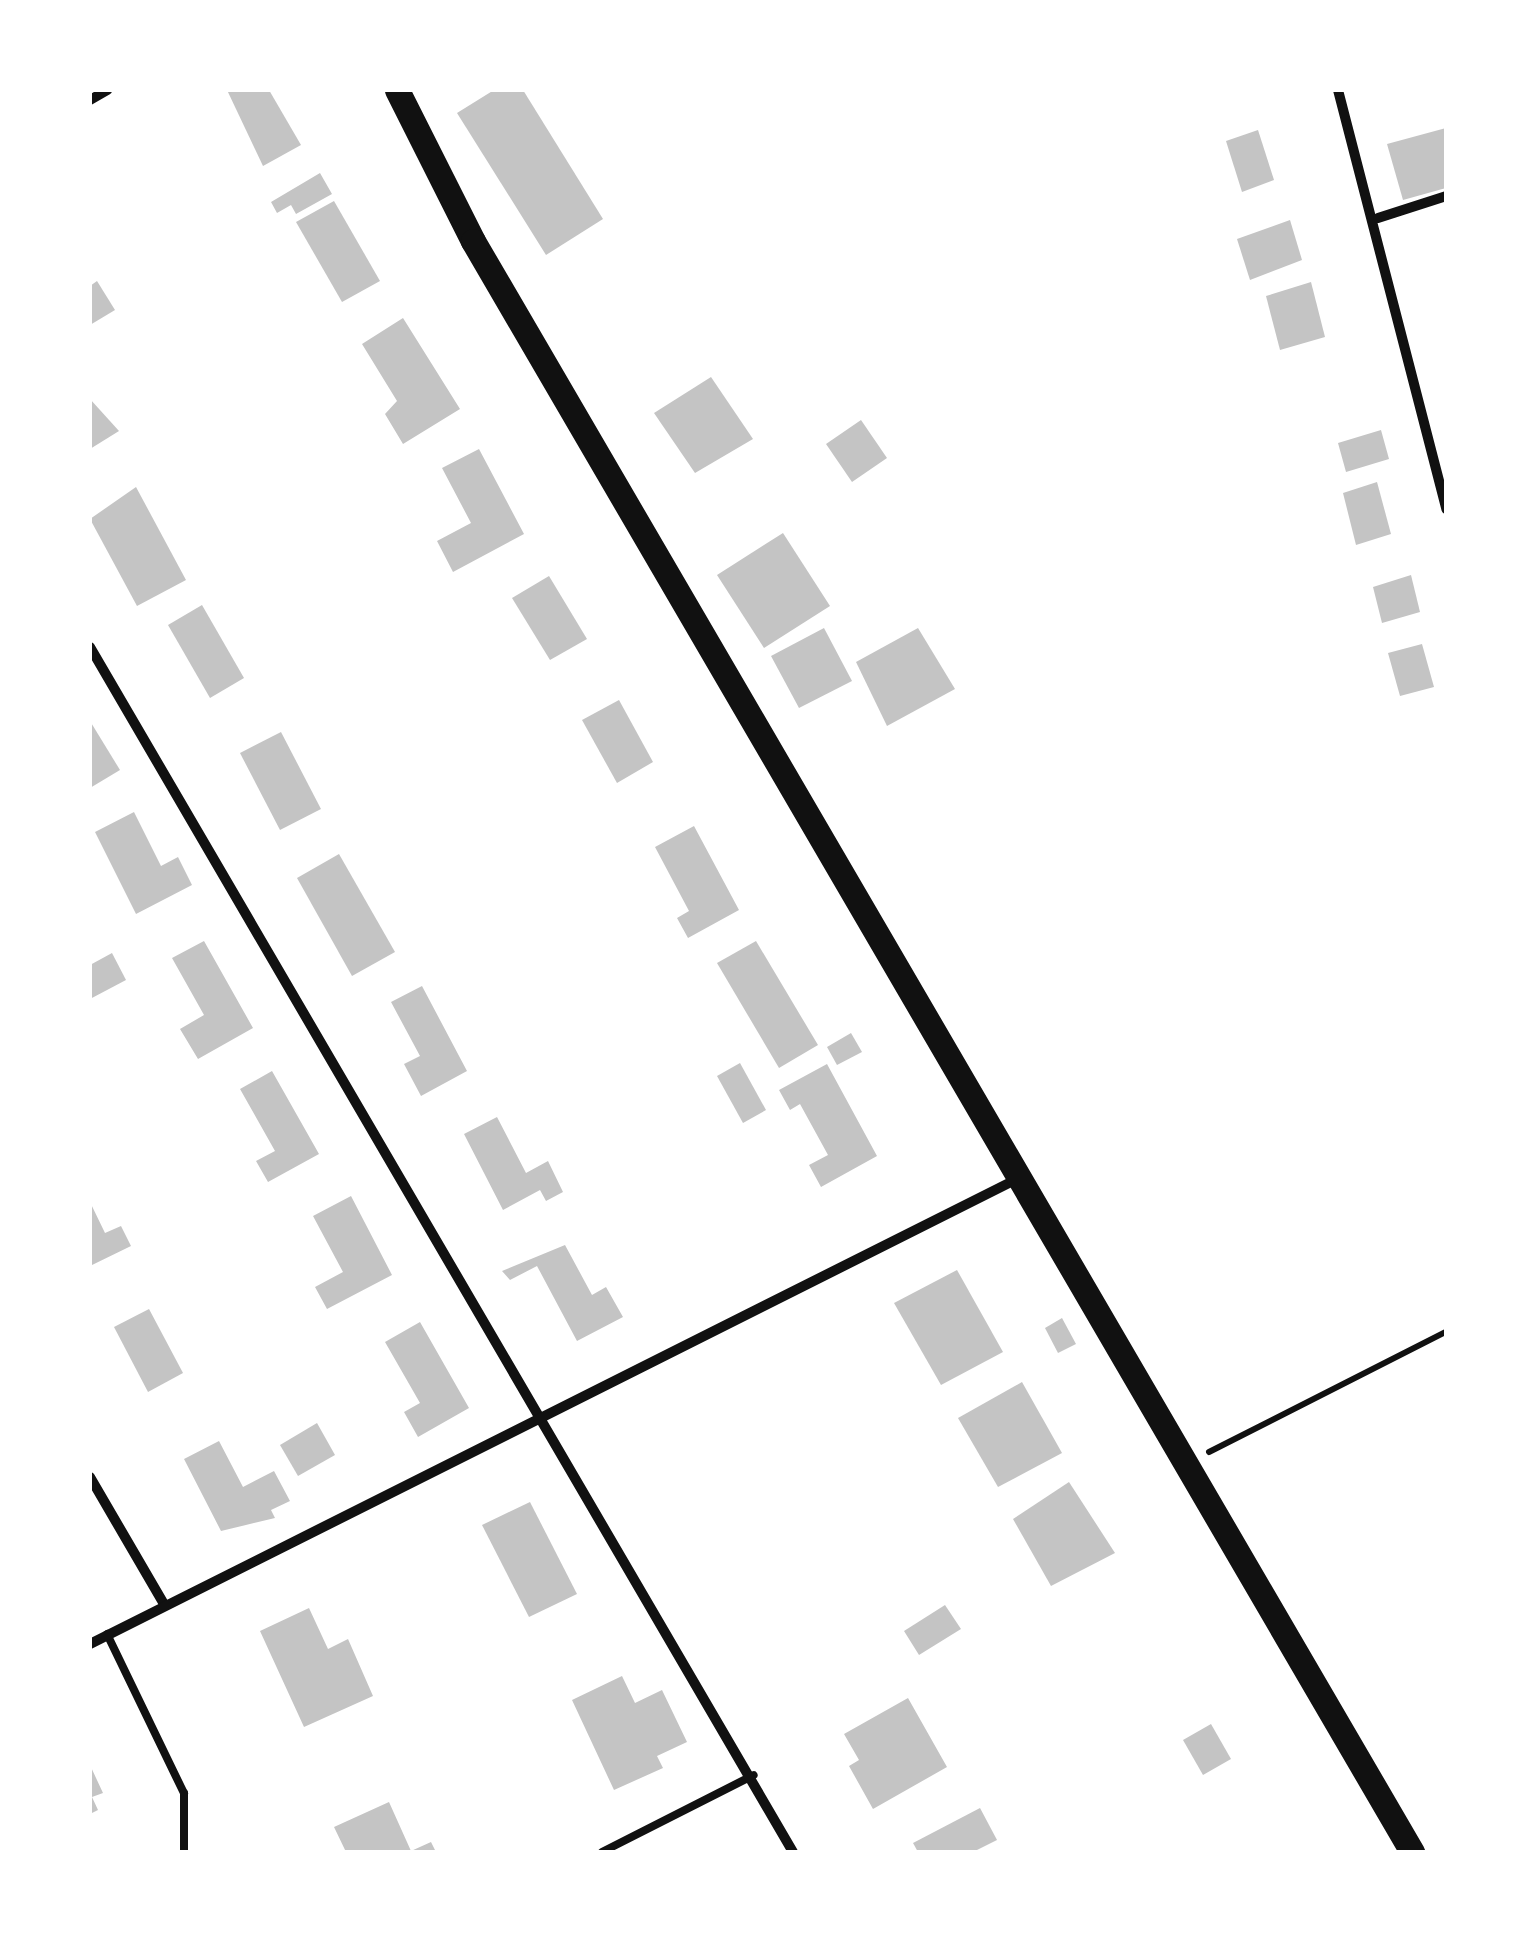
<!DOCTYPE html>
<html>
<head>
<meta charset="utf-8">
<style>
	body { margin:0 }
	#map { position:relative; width:1536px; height:1942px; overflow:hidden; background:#fff; font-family:Overpass,sans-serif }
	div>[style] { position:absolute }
	.building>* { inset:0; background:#c4c4c4 }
	.path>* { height:6px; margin:-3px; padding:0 3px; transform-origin:3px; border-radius:3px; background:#111 }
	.service>* { height:8px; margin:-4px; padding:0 4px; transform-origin:4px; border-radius:4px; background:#111 }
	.minor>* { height:10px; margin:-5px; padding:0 5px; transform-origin:5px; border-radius:5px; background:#111 }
	.primary>* { height:25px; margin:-12.5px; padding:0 12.5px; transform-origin:12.5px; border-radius:12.5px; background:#111 }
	span { translate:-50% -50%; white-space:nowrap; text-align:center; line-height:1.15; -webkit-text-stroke:8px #fff; paint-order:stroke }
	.frame { position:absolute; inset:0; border:92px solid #fff; pointer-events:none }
</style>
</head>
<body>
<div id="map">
	<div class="building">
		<i style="clip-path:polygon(227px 90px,269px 90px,301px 145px,263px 166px)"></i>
		<i style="clip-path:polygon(494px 90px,523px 90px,603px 219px,546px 255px,457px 113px)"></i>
		<i style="clip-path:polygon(1446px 128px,1446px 188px,1403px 200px,1387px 144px)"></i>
		<i style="clip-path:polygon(1258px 130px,1274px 180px,1242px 192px,1226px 141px)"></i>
		<i style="clip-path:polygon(320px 173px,332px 194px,296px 214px,291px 205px,277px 213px,271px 202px)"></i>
		<i style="clip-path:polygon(334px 201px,380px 281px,342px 302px,296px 222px)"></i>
		<i style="clip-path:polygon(1290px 220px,1302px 260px,1250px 280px,1237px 239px)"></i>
		<i style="clip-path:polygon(97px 281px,115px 310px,90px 325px,90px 286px)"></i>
		<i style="clip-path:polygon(1311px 282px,1325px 337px,1280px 350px,1266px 296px)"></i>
		<i style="clip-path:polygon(403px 318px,460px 409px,403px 444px,385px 414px,397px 401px,362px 344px)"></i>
		<i style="clip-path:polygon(711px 377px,753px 439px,695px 473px,654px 413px)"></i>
		<i style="clip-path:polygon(90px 399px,119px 431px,90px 449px)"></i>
		<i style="clip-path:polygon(861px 420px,887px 458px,852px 482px,826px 444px)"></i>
		<i style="clip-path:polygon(1381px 430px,1389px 459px,1346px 472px,1338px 443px)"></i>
		<i style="clip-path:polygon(479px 449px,524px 534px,453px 572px,437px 541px,471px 523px,442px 468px)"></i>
		<i style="clip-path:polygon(1377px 482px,1391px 534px,1356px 545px,1343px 493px)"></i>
		<i style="clip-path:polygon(136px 487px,186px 580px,137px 606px,90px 519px)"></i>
		<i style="clip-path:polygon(783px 533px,830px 606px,764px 648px,717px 575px)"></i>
		<i style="clip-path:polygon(1411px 575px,1420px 612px,1382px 623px,1373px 587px)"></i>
		<i style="clip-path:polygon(549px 576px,587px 639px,550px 660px,512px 598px)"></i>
		<i style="clip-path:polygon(202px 605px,244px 678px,210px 698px,168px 625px)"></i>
		<i style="clip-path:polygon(824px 628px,852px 681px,799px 708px,771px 656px)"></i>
		<i style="clip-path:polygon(918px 628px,955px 689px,887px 726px,856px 662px)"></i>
		<i style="clip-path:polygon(1422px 644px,1434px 687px,1400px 696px,1388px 653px)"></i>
		<i style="clip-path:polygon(619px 700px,653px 762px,617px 783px,582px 720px)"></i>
		<i style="clip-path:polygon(90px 721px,120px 770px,90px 788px)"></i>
		<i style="clip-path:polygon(281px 732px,321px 809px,280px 830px,240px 753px)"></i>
		<i style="clip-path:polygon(134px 812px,161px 866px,178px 857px,192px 885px,136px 914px,95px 832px)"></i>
		<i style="clip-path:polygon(694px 826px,739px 910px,688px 938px,677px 918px,689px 911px,655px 847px)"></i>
		<i style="clip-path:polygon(339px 854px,395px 952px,352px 976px,297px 878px)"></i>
		<i style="clip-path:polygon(204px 941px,253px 1028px,198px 1059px,180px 1029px,204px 1015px,172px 958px)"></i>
		<i style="clip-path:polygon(756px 941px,818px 1045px,779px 1068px,717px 963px)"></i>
		<i style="clip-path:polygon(112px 953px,126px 980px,90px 999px,90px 965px)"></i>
		<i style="clip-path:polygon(422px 986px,467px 1071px,421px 1096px,404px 1064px,420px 1056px,391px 1002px)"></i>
		<i style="clip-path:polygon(851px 1033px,862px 1052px,837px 1065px,827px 1047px)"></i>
		<i style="clip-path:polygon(740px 1063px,766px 1110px,743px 1123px,717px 1076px)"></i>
		<i style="clip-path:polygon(827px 1064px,877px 1156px,821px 1187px,809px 1165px,828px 1155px,800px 1104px,790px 1110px,779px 1090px)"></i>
		<i style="clip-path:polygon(272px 1071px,319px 1154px,268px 1182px,256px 1161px,275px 1151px,240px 1089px)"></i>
		<i style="clip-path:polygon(497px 1117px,526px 1173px,548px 1161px,563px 1192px,546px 1201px,540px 1190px,503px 1210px,464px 1134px)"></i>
		<i style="clip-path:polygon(351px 1196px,392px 1275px,327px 1309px,315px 1287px,343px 1272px,313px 1216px)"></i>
		<i style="clip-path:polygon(90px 1202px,105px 1233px,121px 1226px,131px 1246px,90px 1266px)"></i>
		<i style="clip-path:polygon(565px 1245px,592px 1295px,606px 1287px,623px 1317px,577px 1341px,537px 1266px,510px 1280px,502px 1271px)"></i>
		<i style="clip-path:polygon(957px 1270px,1003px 1352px,941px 1385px,894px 1303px)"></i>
		<i style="clip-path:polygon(149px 1309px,183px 1373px,148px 1392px,114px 1327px)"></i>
		<i style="clip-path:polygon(1062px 1318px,1076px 1344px,1058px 1353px,1045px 1328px)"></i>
		<i style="clip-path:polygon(420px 1322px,469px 1408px,418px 1437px,404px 1412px,420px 1403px,385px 1342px)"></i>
		<i style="clip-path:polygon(1022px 1382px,1062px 1453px,998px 1487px,958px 1418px)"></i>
		<i style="clip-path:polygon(317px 1423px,335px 1455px,298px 1476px,280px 1445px)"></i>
		<i style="clip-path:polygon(219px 1441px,243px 1487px,274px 1471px,290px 1501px,271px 1510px,275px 1518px,221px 1531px,184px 1459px)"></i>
		<i style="clip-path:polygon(1069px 1482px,1115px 1553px,1051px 1586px,1013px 1519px)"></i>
		<i style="clip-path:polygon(530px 1502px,577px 1594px,529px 1617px,482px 1525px)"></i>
		<i style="clip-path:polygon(945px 1605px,961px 1629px,919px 1655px,904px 1631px)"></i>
		<i style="clip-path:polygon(309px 1608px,328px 1649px,348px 1639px,373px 1696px,304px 1727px,260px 1631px)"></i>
		<i style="clip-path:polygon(622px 1676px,635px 1703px,662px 1690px,687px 1742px,657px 1756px,663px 1768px,614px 1790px,572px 1700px)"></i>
		<i style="clip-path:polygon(908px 1698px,947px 1767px,873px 1809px,849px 1766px,859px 1760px,844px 1734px)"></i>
		<i style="clip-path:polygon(1211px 1724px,1231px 1759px,1203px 1775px,1183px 1740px)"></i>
		<i style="clip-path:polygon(90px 1765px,103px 1793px,92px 1797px,98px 1810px,90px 1814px)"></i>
		<i style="clip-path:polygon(389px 1802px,411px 1851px,431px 1842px,436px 1852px,346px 1852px,334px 1827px)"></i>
		<i style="clip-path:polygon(980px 1808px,997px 1840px,973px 1852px,918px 1852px,913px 1843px)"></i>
	</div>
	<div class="path">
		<i style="left:1209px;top:1452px;width:266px;rotate:-26.9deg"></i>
	</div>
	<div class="service">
		<i style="left:107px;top:1634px;width:177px;rotate:64.2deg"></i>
		<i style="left:184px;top:1793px;width:59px;rotate:90deg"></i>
		<i style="left:602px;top:1852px;width:170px;rotate:-26.9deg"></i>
	</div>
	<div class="minor">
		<i style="left:1338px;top:90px;width:433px;rotate:75.5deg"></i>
		<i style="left:90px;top:100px;width:20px;rotate:-30deg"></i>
		<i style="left:1378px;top:218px;width:71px;rotate:-17.9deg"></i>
		<i style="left:90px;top:647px;width:1395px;rotate:59.74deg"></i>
		<i style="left:90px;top:1477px;width:147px;rotate:59.8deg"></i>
		<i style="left:90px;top:1644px;width:1039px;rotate:-26.64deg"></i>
	</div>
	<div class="primary">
		<i style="left:397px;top:90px;width:169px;rotate:63.3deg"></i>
		<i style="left:473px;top:241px;width:1865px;rotate:59.76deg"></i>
	</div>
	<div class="frame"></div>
</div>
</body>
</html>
